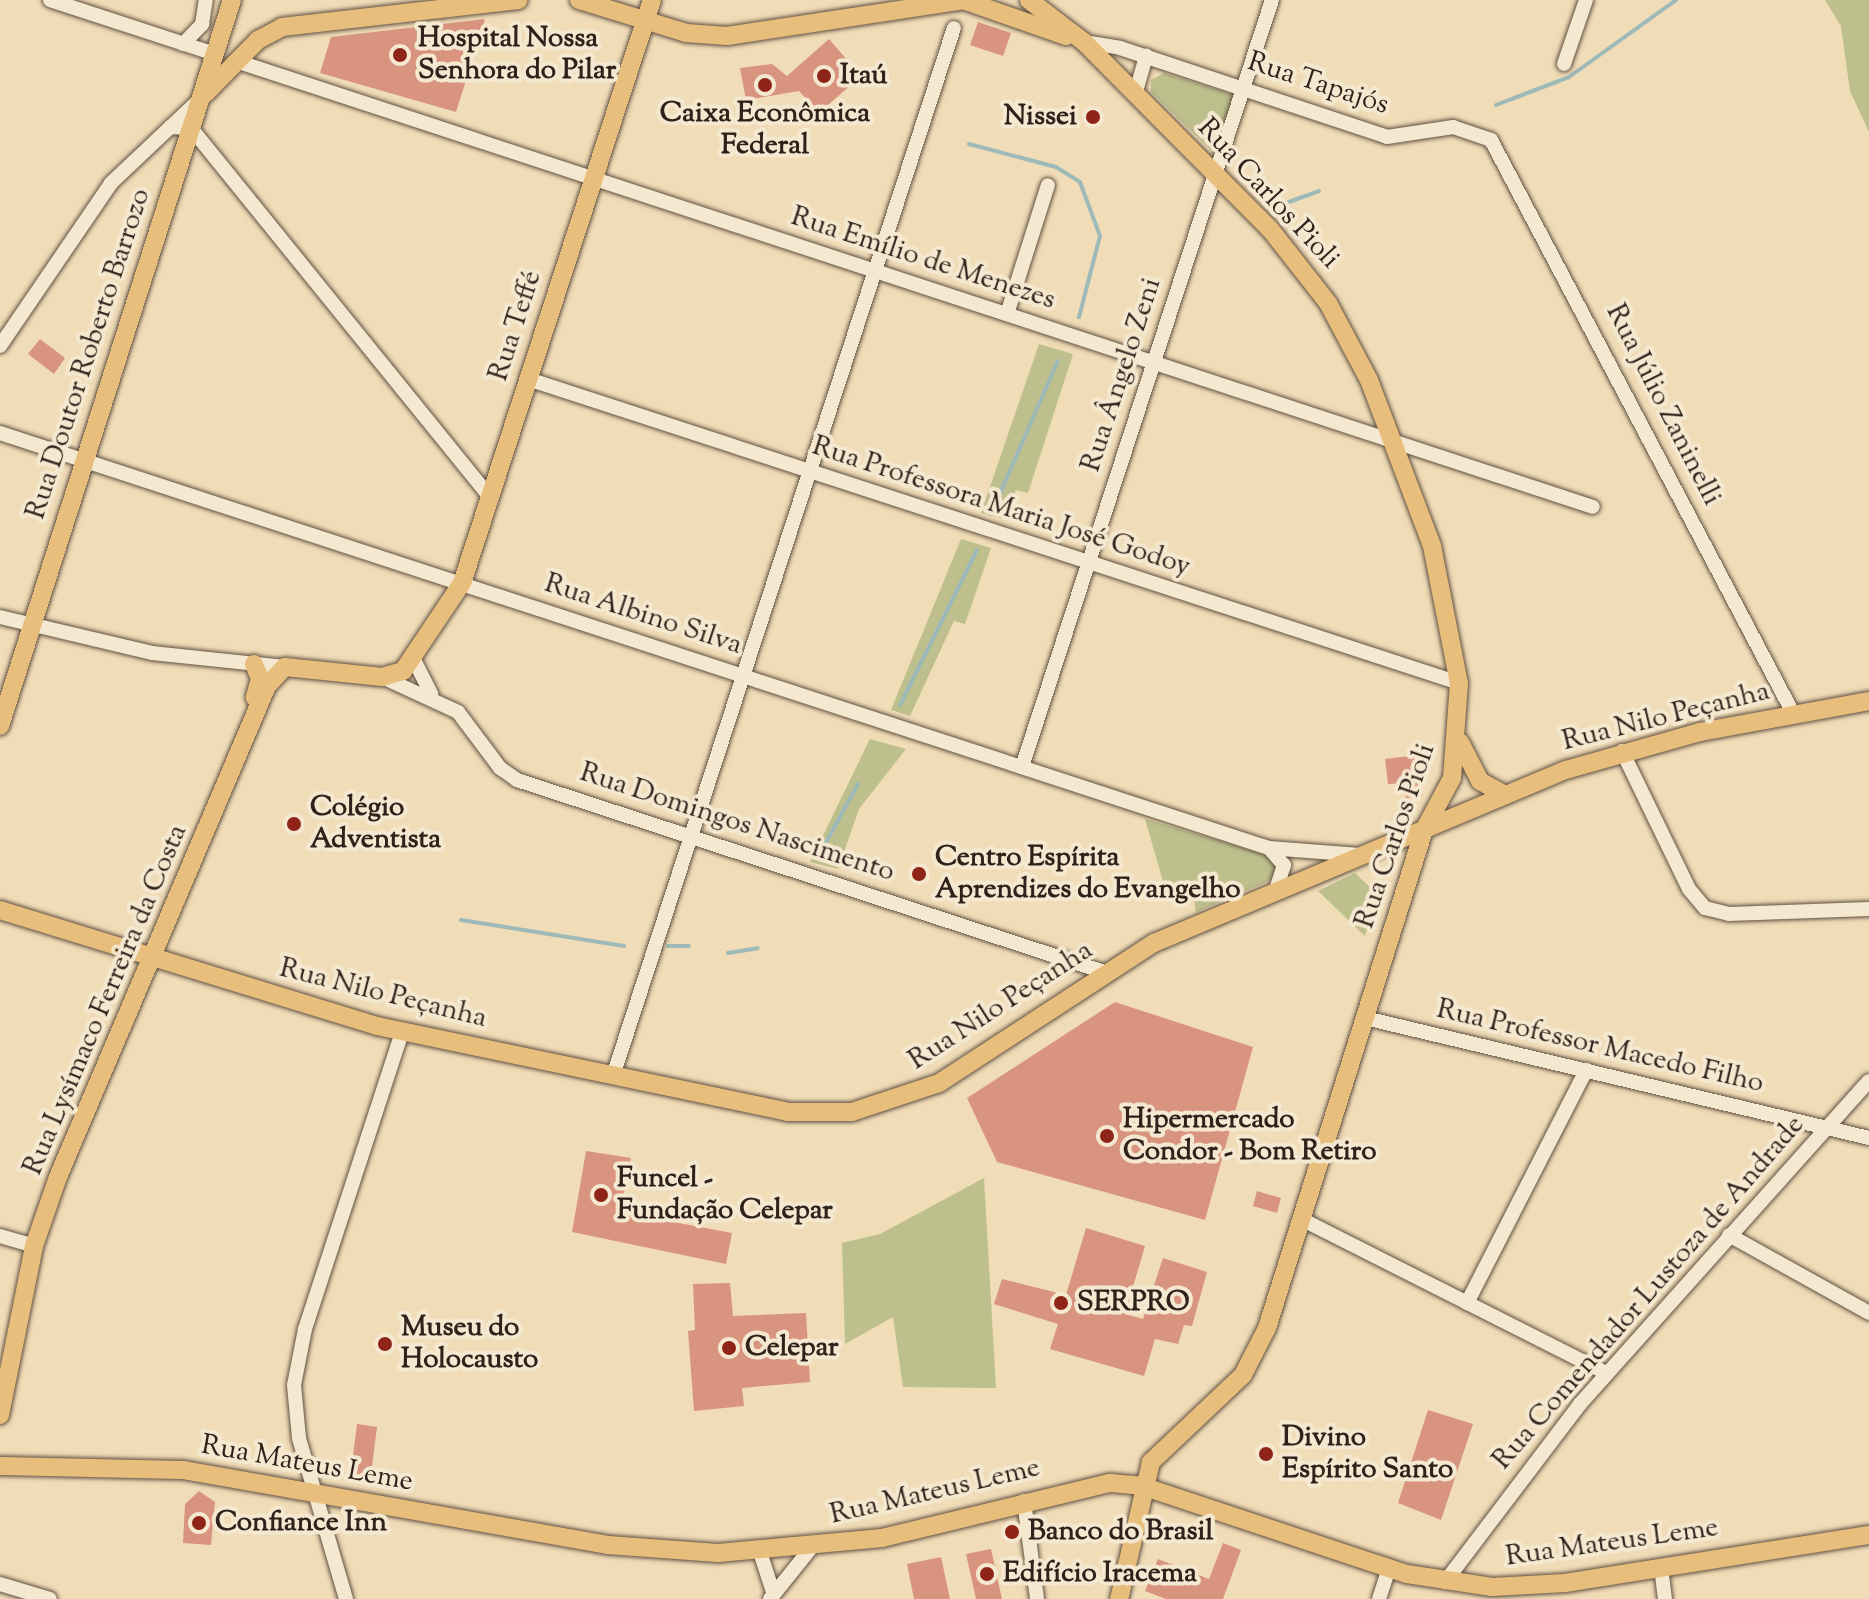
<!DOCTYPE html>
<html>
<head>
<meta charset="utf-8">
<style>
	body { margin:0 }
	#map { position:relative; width:1869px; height:1599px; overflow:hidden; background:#f0dcb7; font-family:"Sorts Mill Goudy",serif }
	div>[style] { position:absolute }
	.green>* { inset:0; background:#bdbf8c }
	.stream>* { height:4px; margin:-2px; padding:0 2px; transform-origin:2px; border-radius:2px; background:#9db9b8 }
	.building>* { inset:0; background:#d99480 }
	.roads { filter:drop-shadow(0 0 2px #605042) drop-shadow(0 0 2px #605042) }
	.minor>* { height:14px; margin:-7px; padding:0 7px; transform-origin:7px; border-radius:7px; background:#f5e8d0 }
	.major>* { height:18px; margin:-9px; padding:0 9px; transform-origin:9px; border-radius:9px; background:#e8be7c }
	.dots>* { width:22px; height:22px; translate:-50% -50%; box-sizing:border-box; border:4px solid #f5e8d0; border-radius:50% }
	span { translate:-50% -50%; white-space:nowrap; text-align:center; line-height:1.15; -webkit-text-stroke:8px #f5e8d0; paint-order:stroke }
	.poi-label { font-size:28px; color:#30211b; font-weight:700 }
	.left { translate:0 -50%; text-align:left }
	.right { translate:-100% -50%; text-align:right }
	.street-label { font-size:28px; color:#30211b }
</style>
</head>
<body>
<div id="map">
	<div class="green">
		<i style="clip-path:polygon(1825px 0,1869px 0,1869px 132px,1850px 91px,1841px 26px)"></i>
		<i style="clip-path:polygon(1164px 73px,1234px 95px,1215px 154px,1151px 92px,1151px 80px)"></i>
		<i style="clip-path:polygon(1039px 344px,1073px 354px,1028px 493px,1016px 490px,1004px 519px,981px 513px)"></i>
		<i style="clip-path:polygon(961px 539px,991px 548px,965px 624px,954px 621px,910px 716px,891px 710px)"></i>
		<i style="clip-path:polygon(870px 739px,906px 749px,859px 809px,838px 869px,810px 862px)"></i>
		<i style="clip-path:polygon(1145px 819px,1267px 855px,1277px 869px,1273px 879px,1196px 912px,1193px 893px,1164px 885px)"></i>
		<i style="clip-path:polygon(1355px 873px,1377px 894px,1365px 936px,1318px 891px)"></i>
		<i style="clip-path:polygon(984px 1178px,996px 1388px,903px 1387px,893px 1317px,845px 1344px,842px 1243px,880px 1234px)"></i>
	</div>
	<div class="stream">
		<i style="left:1496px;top:105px;width:78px;rotate:-21deg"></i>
		<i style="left:1569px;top:77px;width:132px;rotate:-35.7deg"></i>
		<i style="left:969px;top:144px;width:90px;rotate:14.8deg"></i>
		<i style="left:1056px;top:167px;width:28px;rotate:32deg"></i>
		<i style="left:1080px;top:182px;width:58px;rotate:69.7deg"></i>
		<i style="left:1100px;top:236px;width:84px;rotate:104.5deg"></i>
		<i style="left:1286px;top:203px;width:35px;rotate:-20deg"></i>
		<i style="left:991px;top:514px;width:167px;rotate:-66.4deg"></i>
		<i style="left:900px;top:705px;width:173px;rotate:-63.6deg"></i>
		<i style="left:819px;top:855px;width:81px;rotate:-61.2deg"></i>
		<i style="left:461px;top:920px;width:165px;rotate:9.1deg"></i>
		<i style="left:668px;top:946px;width:21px"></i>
		<i style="left:728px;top:953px;width:30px;rotate:-9deg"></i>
	</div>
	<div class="building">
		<i style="clip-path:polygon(485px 19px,456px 112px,320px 73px,331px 37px)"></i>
		<i style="clip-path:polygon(978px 22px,1011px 33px,1003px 56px,970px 45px)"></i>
		<i style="clip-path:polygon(829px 39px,861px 76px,819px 113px,799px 91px,746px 100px,740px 68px,772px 64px,787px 76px)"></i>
		<i style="clip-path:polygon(40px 339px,65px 358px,54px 374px,28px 354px)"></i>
		<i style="clip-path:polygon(1418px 755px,1422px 796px,1406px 798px,1404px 783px,1388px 784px,1385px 759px)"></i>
		<i style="clip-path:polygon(1115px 1002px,1253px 1047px,1205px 1220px,997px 1162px,967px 1098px)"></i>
		<i style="clip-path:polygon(586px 1151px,631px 1158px,620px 1212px,732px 1233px,726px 1264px,572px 1232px)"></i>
		<i style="clip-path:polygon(1257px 1191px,1281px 1198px,1277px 1213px,1253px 1206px)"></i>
		<i style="clip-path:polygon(1086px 1228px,1145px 1246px,1125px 1314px,1143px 1319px,1163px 1258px,1207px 1272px,1192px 1326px,1184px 1325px,1178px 1344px,1155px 1339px,1144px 1376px,1050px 1349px,1058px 1324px,994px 1304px,1002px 1279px,1066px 1295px)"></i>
		<i style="clip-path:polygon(730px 1283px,733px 1316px,806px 1313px,810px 1382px,742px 1388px,744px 1406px,694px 1411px,688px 1331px,695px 1330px,693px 1284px)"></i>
		<i style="clip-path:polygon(1428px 1410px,1473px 1424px,1441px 1520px,1398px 1503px)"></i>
		<i style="clip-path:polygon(357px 1424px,377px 1427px,370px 1482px,350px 1480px)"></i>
		<i style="clip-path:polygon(199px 1491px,215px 1502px,211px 1545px,183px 1543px,185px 1504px)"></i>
		<i style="clip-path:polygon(1223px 1543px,1241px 1550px,1223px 1599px,1166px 1599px,1145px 1591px,1158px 1559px,1209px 1579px)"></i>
		<i style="clip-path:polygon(991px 1549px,1002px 1599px,976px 1599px,966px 1554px)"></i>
		<i style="clip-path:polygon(941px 1557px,950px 1599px,914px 1599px,907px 1564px)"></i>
	</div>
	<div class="roads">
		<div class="minor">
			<i style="left:50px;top:0;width:174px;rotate:18.1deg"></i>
			<i style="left:1084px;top:42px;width:36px;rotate:9deg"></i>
			<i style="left:1120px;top:48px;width:281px;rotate:18.4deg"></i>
			<i style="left:1387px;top:137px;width:67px;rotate:-8.6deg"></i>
			<i style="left:1453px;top:127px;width:40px;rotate:18.9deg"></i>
			<i style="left:1491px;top:140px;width:648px;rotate:62.21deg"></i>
			<i style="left:183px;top:44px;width:28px;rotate:-46deg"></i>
			<i style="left:202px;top:24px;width:24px;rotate:-81deg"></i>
			<i style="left:236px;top:61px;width:1428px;rotate:18.19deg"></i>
			<i style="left:1564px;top:64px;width:68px;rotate:-71deg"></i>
			<i style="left:1135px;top:95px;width:41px;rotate:-74.2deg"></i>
			<i style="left:170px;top:127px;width:21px;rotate:3deg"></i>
			<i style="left:191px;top:128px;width:475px;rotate:51deg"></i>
			<i style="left:1007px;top:314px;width:135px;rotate:-72.4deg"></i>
			<i style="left:0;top:346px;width:197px;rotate:-55.7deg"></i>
			<i style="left:111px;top:183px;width:122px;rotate:-43.3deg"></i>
			<i style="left:528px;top:379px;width:979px;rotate:18.08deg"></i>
			<i style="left:0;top:433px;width:1335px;rotate:18.11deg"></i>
			<i style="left:1269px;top:848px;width:91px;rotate:4.4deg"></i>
			<i style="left:0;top:617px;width:156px;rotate:13.3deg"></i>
			<i style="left:152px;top:653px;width:134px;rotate:6deg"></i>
			<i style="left:414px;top:660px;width:38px;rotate:63deg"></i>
			<i style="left:382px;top:677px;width:84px;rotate:24.7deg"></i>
			<i style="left:458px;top:712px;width:70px;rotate:53.1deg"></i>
			<i style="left:500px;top:768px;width:21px;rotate:35deg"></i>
			<i style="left:517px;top:780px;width:618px;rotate:18.11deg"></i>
			<i style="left:1622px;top:751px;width:153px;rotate:64.1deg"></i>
			<i style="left:1689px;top:889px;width:25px;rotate:50deg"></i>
			<i style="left:1705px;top:908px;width:25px;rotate:14deg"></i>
			<i style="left:1729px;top:914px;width:140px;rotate:-2deg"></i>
			<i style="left:1022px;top:767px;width:807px;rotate:-71.95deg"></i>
			<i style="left:1269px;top:848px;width:23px;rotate:49deg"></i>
			<i style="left:1284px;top:865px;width:26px;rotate:108deg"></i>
			<i style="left:1365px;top:1018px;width:518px;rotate:13.39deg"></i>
			<i style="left:613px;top:1076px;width:1102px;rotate:-71.98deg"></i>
			<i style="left:1301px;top:1219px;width:342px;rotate:26.8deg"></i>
			<i style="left:1729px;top:1235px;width:160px;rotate:29.1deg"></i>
			<i style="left:0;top:1236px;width:35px;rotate:16deg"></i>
			<i style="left:1467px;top:1303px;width:262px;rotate:-62.9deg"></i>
			<i style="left:1024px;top:1501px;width:99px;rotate:82.4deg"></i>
			<i style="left:760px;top:1552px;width:40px;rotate:72deg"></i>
			<i style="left:1661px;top:1567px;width:32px;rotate:83deg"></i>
			<i style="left:1445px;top:1582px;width:223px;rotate:-52.8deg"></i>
			<i style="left:1580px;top:1404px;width:433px;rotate:-48.2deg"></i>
			<i style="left:0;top:1584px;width:52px;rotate:16.7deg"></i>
			<i style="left:346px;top:1599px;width:168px;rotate:-106.3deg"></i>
			<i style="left:299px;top:1438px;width:53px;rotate:-95.4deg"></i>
			<i style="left:294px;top:1385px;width:57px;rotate:-78.9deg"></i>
			<i style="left:305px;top:1329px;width:312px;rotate:-71.9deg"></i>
			<i style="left:770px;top:1599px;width:65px;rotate:-51.2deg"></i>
			<i style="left:1379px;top:1599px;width:32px;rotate:-72deg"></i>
		</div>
		<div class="major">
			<i style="left:579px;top:0;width:112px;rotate:17.1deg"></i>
			<i style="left:686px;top:33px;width:41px;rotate:4.2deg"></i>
			<i style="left:727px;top:36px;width:240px;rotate:-8.6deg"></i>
			<i style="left:963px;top:0;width:109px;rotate:19.3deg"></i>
			<i style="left:1029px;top:0;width:69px;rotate:37.4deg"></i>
			<i style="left:1084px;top:42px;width:264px;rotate:45.2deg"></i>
			<i style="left:1270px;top:229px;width:94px;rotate:51.9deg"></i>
			<i style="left:1328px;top:303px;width:87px;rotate:62deg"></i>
			<i style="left:1369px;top:380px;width:178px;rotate:69.2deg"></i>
			<i style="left:1432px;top:546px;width:140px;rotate:78.9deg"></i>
			<i style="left:1459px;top:683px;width:95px;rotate:94.2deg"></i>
			<i style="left:1452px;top:778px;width:59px;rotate:118.3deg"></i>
			<i style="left:1424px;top:830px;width:522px;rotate:107.5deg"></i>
			<i style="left:1267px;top:1328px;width:53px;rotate:117.1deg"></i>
			<i style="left:1243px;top:1375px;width:127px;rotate:136.6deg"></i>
			<i style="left:1151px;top:1462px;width:141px;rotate:103.1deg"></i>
			<i style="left:205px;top:94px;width:76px;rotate:-45.5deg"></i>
			<i style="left:258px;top:40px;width:27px;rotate:-28deg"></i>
			<i style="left:282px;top:27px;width:238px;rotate:-6.5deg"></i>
			<i style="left:254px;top:664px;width:16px;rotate:68deg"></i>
			<i style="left:260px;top:679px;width:19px;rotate:106deg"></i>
			<i style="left:0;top:726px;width:762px;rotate:-72.28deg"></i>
			<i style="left:1460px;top:742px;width:44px;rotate:62.9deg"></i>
			<i style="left:1480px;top:781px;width:29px;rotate:29deg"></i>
			<i style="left:0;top:910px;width:394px;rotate:17.1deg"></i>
			<i style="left:377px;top:1026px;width:419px;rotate:11.8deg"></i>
			<i style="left:787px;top:1112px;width:65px"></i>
			<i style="left:852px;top:1112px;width:92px;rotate:-18.4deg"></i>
			<i style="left:939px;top:1083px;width:257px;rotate:-33.1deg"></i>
			<i style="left:1154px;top:943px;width:447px;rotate:-22.8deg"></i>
			<i style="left:1566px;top:770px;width:139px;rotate:-15.8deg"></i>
			<i style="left:1700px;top:732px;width:172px;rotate:-10.4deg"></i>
			<i style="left:0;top:1415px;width:172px;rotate:-78.6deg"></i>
			<i style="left:34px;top:1246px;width:73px;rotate:-70.8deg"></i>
			<i style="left:58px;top:1177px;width:534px;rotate:-66.94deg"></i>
			<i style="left:267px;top:686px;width:26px;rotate:-47deg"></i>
			<i style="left:285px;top:667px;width:98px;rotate:5.9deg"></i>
			<i style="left:382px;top:677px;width:22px;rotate:-16deg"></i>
			<i style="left:403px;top:671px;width:106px;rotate:-56.2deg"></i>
			<i style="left:462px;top:583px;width:613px;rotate:-71.95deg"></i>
			<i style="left:0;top:1466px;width:183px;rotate:1.3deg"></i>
			<i style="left:183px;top:1470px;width:432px;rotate:10deg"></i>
			<i style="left:608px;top:1545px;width:110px;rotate:4.2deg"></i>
			<i style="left:718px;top:1553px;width:165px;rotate:-5.2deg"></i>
			<i style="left:882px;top:1538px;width:235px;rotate:-13.6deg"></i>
			<i style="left:1110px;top:1483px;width:32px;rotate:5deg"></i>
			<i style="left:1142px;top:1486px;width:279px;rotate:18.4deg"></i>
			<i style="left:1407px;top:1574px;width:86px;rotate:8.7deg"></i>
			<i style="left:1492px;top:1587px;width:73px;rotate:-3.1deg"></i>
			<i style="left:1565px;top:1583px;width:308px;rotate:-9deg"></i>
		</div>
	</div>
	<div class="dots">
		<i style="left:400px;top:55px;background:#8f2418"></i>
		<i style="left:824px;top:76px;background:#8f2418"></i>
		<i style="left:765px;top:85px;background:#8f2418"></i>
		<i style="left:1093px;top:117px;background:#8f2418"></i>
		<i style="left:294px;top:824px;background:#8f2418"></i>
		<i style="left:919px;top:874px;background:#8f2418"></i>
		<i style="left:1107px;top:1136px;background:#8f2418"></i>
		<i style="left:601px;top:1195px;background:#8f2418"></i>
		<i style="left:1061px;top:1303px;background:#8f2418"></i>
		<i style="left:385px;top:1344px;background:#8f2418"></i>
		<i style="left:729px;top:1348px;background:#8f2418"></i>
		<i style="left:1266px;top:1454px;background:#8f2418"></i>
		<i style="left:199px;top:1523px;background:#8f2418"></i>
		<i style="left:1012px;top:1532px;background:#8f2418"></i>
		<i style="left:987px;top:1574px;background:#8f2418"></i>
	</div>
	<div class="poi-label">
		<span class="left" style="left:418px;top:55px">Hospital Nossa<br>Senhora do Pilar</span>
		<span class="left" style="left:840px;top:76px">Itaú</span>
		<span style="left:765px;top:130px">Caixa Econômica<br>Federal</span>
		<span class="right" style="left:1077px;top:117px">Nissei</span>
		<span class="left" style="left:310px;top:824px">Colégio<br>Adventista</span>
		<span class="left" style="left:935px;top:874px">Centro Espírita<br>Aprendizes do Evangelho</span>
		<span class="left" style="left:1123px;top:1136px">Hipermercado<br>Condor - Bom Retiro</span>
		<span class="left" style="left:617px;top:1195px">Funcel -<br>Fundação Celepar</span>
		<span class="left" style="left:1077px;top:1303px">SERPRO</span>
		<span class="left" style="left:401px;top:1344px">Museu do<br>Holocausto</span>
		<span class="left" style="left:745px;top:1348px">Celepar</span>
		<span class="left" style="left:1282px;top:1454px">Divino<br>Espírito Santo</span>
		<span class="left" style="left:215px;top:1523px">Confiance Inn</span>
		<span class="left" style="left:1028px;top:1532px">Banco do Brasil</span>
		<span class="left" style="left:1003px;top:1574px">Edifício Iracema</span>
	</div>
	<div class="street-label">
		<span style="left:1318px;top:84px;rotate:18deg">Rua Tapajós</span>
		<span style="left:1268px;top:194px;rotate:47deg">Rua Carlos Pioli</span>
		<span style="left:923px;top:259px;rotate:18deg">Rua Emílio de Menezes</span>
		<span style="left:516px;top:326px;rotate:-72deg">Rua Teffé</span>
		<span style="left:89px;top:354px;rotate:-72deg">Rua Doutor Roberto Barrozo</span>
		<span style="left:1122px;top:375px;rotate:-72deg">Rua Ângelo Zeni</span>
		<span style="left:1663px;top:405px;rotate:63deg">Rua Júlio Zaninelli</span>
		<span style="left:1001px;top:507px;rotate:18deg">Rua Professora Maria José Godoy</span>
		<span style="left:643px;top:615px;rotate:18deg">Rua Albino Silva</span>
		<span style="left:1666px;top:717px;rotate:-14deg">Rua Nilo Peçanha</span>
		<span style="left:737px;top:823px;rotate:18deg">Rua Domingos Nascimento</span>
		<span style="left:1396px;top:836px;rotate:-71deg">Rua Carlos Pioli</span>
		<span style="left:383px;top:994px;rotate:14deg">Rua Nilo Peçanha</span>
		<span style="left:106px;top:1000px;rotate:-67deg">Rua Lysímaco Ferreira da Costa</span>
		<span style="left:1001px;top:1006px;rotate:-33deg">Rua Nilo Peçanha</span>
		<span style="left:1600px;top:1047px;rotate:13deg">Rua Professor Macedo Filho</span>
		<span style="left:1649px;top:1293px;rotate:-49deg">Rua Comendador Lustoza de Andrade</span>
		<span style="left:307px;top:1464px;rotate:10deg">Rua Mateus Leme</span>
		<span style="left:935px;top:1492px;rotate:-13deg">Rua Mateus Leme</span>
		<span style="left:1612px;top:1543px;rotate:-8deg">Rua Mateus Leme</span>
	</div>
</div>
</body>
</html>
